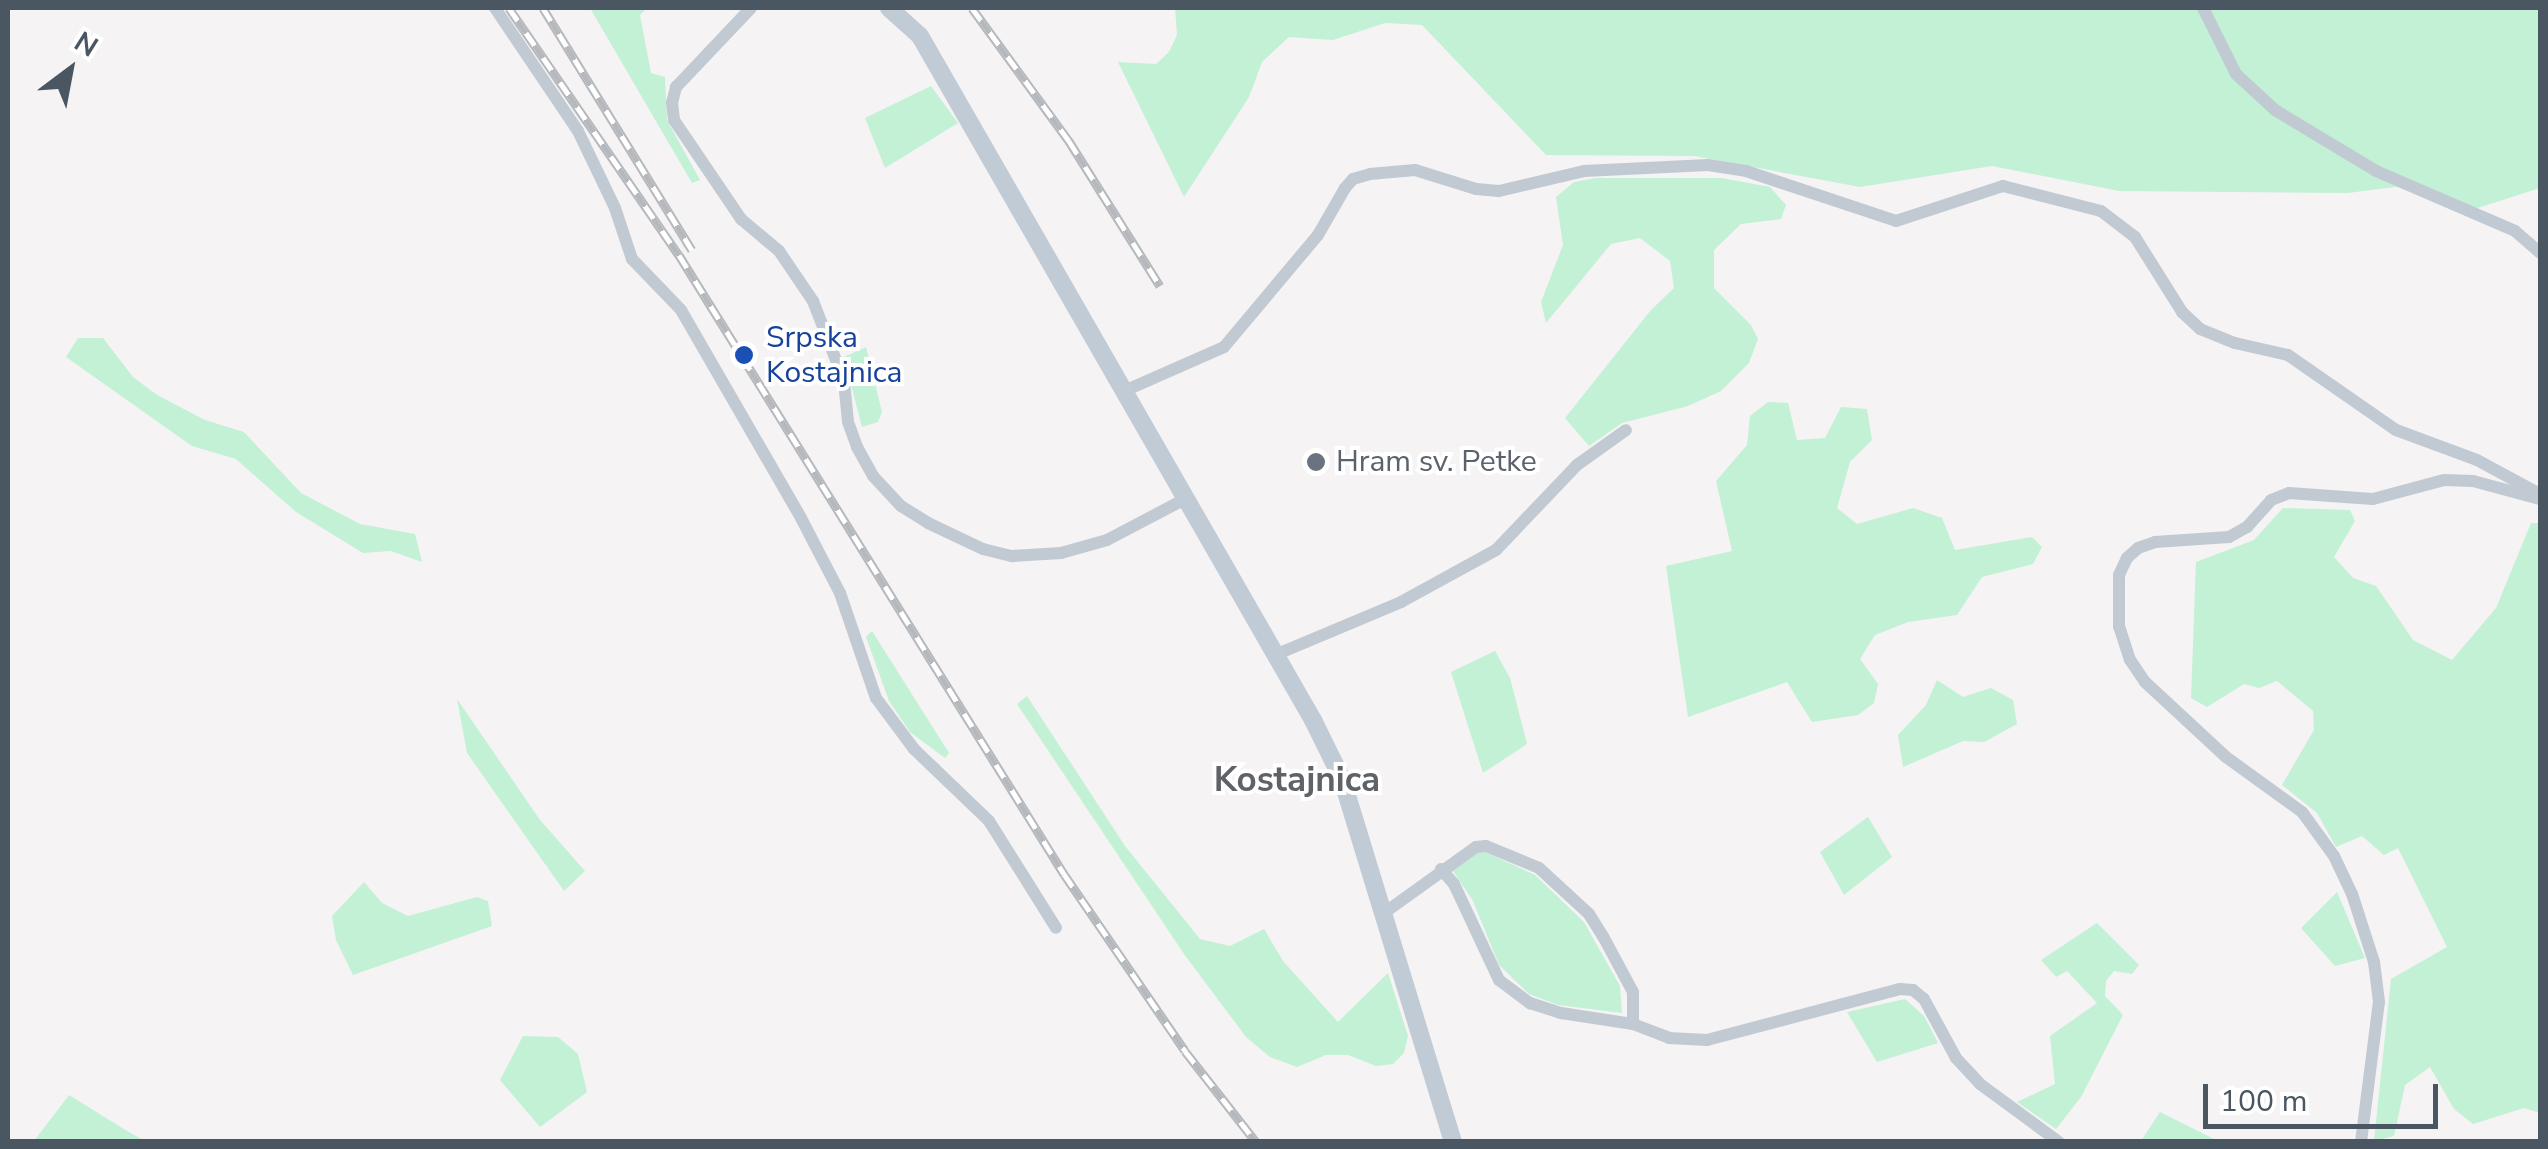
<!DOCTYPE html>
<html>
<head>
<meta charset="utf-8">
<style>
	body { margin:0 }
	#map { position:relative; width:2548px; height:1149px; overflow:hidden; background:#f5f3f3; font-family:"Nunito Sans",sans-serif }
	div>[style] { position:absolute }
	.green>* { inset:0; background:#c3f1d5 }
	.minor>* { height:12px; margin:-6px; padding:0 6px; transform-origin:6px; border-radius:6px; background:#c1cad2 }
	.secondary>* { height:18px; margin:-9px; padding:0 9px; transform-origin:9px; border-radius:9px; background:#c1cbd6 }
	.rail>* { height:9px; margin-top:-4.5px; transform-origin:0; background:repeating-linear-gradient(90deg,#fff 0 15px,#b5b8bd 0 30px); box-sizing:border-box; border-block:2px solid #b5b8bd }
	.dots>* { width:28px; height:28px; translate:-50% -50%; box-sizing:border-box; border:5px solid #fff; border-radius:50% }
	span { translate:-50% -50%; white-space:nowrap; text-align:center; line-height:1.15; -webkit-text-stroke:8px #fff; paint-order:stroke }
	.transit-label { font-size:30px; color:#164399 }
	.left { translate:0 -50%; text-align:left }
	.worship-label { font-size:30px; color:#5b616d }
	.quarter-label { font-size:35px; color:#5f6368; font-weight:700 }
	.frame { position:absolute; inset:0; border:10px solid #4a5661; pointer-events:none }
	.north { position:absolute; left:20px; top:20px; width:100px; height:100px; -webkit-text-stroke:8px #fff; paint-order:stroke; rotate:32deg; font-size:28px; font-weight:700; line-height:40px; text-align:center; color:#4a5661 }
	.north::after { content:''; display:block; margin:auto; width:35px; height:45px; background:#4a5661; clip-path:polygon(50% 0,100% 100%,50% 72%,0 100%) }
	.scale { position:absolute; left:2203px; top:1084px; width:235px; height:45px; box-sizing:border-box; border:5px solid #4a5661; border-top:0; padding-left:12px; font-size:30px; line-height:35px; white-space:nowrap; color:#4a5661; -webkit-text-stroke:8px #fff; paint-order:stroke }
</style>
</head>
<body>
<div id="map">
	<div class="green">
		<i style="clip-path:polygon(590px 8px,647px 8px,640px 15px,651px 73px,665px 77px,667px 120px,700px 180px,692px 183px)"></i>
		<i style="clip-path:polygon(1175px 8px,2540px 8px,2540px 188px,2465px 212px,2418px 184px,2348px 193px,2119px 191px,1992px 166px,1860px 187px,1694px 156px,1546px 155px,1422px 25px,1385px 23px,1333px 40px,1289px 37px,1262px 62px,1249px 97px,1184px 197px,1118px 62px,1156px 64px,1169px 52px,1177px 35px)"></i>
		<i style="clip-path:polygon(931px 86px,958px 123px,885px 168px,865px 118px)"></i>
		<i style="clip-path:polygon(1596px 178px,1722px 178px,1770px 187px,1786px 205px,1781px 219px,1741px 224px,1714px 250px,1714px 288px,1751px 325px,1758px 339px,1749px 363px,1721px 391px,1688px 406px,1622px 423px,1589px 446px,1565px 418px,1651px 310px,1674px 288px,1670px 261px,1640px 238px,1611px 244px,1546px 323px,1541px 302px,1563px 245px,1556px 197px,1574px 182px)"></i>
		<i style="clip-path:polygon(78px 338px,103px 338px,133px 377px,157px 395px,205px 420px,244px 432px,301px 493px,360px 524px,415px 534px,422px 562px,391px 551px,363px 553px,296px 512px,236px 459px,192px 446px,66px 357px)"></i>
		<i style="clip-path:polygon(866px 347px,882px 412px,878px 422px,862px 427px,844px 357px)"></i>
		<i style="clip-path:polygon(1768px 402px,1788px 403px,1797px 440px,1825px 438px,1841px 407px,1867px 409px,1872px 440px,1850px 462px,1837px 508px,1857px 524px,1913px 508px,1942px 518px,1955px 550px,2032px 537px,2042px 547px,2033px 564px,1982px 577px,1957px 615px,1908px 622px,1875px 635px,1860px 659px,1878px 684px,1874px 703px,1858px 715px,1812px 722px,1787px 682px,1688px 717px,1666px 566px,1732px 551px,1716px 481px,1747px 445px,1750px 416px)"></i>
		<i style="clip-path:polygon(2283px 508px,2350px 510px,2355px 521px,2334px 557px,2353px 578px,2376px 586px,2413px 640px,2452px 660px,2496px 608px,2531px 523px,2540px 523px,2540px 1113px,2524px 1108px,2473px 1124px,2454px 1109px,2430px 1067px,2405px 1085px,2394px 1136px,2374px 1141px,2391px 979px,2447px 947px,2398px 848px,2384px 855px,2362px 836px,2336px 847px,2317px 813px,2282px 785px,2314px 730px,2313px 711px,2277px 681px,2259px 688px,2244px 684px,2207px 707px,2191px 698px,2196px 562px,2254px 540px)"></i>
		<i style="clip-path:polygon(872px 631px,949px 753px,945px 758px,910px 732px,889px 701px,866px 637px)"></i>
		<i style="clip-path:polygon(1495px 651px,1510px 678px,1527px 744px,1483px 773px,1451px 672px)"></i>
		<i style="clip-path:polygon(1937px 680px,1963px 697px,1991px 688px,2013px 700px,2017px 724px,1984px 742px,1963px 741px,1903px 767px,1898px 735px,1926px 705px)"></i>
		<i style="clip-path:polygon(1027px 696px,1125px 846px,1200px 939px,1230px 946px,1264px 929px,1283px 961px,1338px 1022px,1388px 973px,1408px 1036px,1404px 1053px,1393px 1064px,1376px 1066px,1348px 1055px,1326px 1055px,1297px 1067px,1270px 1057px,1246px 1037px,1184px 954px,1017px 704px)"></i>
		<i style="clip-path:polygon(457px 699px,540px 820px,585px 871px,564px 891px,467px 753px)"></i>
		<i style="clip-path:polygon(1868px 817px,1892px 857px,1844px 895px,1820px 852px)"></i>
		<i style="clip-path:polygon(1485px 852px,1535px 875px,1584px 922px,1620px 986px,1622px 1013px,1558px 1005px,1529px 994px,1499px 965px,1473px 901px,1451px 868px,1474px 853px)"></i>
		<i style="clip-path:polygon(364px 882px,382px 903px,408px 916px,477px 897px,488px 901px,492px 926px,353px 975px,336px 940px,332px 916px)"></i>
		<i style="clip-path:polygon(2337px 892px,2365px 958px,2335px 966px,2301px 928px)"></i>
		<i style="clip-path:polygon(2097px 923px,2139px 965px,2132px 974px,2114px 971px,2106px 981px,2105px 996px,2123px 1015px,2081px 1097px,2056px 1129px,2017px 1102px,2055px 1084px,2050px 1036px,2097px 1003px,2067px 971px,2056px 977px,2041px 960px)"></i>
		<i style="clip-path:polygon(1905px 999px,1924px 1016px,1938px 1043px,1877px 1062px,1847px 1012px)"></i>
		<i style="clip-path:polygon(523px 1036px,558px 1037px,578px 1054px,587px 1092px,540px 1127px,500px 1080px)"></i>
		<i style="clip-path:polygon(69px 1095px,127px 1131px,145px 1141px,34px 1141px)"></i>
		<i style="clip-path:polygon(2160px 1112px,2218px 1141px,2141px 1141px)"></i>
	</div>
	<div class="minor">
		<i style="left:495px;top:8px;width:148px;rotate:56deg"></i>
		<i style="left:578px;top:131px;width:85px;rotate:64.3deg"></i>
		<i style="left:615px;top:208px;width:54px;rotate:71.6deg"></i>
		<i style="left:632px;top:259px;width:71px;rotate:46.1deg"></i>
		<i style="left:681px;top:310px;width:240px;rotate:60deg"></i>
		<i style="left:801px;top:518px;width:85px;rotate:62.5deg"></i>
		<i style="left:840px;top:593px;width:111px;rotate:71.1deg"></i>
		<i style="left:876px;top:698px;width:64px;rotate:53.3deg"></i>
		<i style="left:914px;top:749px;width:104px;rotate:43.8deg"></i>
		<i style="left:989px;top:821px;width:126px;rotate:57.9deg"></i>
		<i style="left:751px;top:8px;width:109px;rotate:133.5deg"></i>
		<i style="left:676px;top:87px;width:16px;rotate:104deg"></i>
		<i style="left:672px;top:103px;width:17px;rotate:83deg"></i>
		<i style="left:674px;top:120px;width:120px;rotate:55.9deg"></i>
		<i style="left:741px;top:219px;width:50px;rotate:40.1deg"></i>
		<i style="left:779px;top:251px;width:60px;rotate:55.8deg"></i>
		<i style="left:813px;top:301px;width:86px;rotate:68.8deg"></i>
		<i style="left:844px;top:381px;width:41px;rotate:84.4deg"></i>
		<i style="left:848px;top:422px;width:27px;rotate:70deg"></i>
		<i style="left:857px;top:447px;width:33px;rotate:61deg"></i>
		<i style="left:873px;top:476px;width:41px;rotate:47deg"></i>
		<i style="left:901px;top:506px;width:32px;rotate:32deg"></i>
		<i style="left:928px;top:523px;width:61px;rotate:25.3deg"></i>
		<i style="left:983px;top:549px;width:30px;rotate:14deg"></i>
		<i style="left:1012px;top:556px;width:49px;rotate:-3.5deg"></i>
		<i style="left:1061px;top:553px;width:48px;rotate:-15.8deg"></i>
		<i style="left:1107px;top:540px;width:88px;rotate:-27.7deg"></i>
		<i style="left:2203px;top:8px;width:74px;rotate:63.4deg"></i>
		<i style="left:2236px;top:74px;width:53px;rotate:42.7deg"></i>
		<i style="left:2275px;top:110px;width:118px;rotate:31.1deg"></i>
		<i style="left:2376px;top:171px;width:151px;rotate:23.3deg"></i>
		<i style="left:2515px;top:231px;width:33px;rotate:41deg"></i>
		<i style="left:1122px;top:392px;width:111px;rotate:-23.8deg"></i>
		<i style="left:1224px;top:347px;width:146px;rotate:-50deg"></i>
		<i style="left:1318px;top:235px;width:54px;rotate:-60.1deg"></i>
		<i style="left:1345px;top:188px;width:12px;rotate:-48deg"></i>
		<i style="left:1353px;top:179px;width:18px;rotate:-16deg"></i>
		<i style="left:1370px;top:174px;width:45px;rotate:-5.1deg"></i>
		<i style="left:1415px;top:170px;width:64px;rotate:17.3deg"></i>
		<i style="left:1476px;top:189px;width:23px;rotate:5deg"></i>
		<i style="left:1499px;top:191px;width:87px;rotate:-13.2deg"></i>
		<i style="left:1584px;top:171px;width:124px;rotate:-2.8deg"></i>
		<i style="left:1708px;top:165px;width:38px;rotate:9deg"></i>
		<i style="left:1746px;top:171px;width:158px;rotate:18.4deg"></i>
		<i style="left:1896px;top:221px;width:113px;rotate:-18.1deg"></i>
		<i style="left:2003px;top:186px;width:101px;rotate:14.3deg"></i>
		<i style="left:2101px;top:211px;width:43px;rotate:37.4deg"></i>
		<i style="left:2135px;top:237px;width:89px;rotate:57.9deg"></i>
		<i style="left:2182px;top:312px;width:25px;rotate:43deg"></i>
		<i style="left:2200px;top:329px;width:38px;rotate:22deg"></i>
		<i style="left:2235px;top:343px;width:54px;rotate:12.8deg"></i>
		<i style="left:2288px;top:355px;width:131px;rotate:34.8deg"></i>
		<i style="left:2396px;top:430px;width:86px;rotate:20.3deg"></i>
		<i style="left:2477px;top:460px;width:72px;rotate:28.4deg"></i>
		<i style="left:1275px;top:655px;width:137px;rotate:-22.8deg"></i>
		<i style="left:1401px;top:602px;width:108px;rotate:-28.7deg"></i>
		<i style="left:1496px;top:550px;width:117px;rotate:-46.4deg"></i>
		<i style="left:1577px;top:465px;width:60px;rotate:-35.5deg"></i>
		<i style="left:1441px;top:869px;width:20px;rotate:49deg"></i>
		<i style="left:1454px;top:884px;width:106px;rotate:64.9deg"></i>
		<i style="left:1499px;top:980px;width:39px;rotate:37deg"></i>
		<i style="left:1530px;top:1003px;width:33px;rotate:18deg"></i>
		<i style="left:1561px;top:1013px;width:73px;rotate:8.7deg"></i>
		<i style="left:1633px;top:1024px;width:39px;rotate:21deg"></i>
		<i style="left:1669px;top:1038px;width:38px;rotate:3deg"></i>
		<i style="left:1707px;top:1040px;width:200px;rotate:-14.8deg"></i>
		<i style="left:1900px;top:989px;width:13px;rotate:4deg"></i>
		<i style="left:1913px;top:990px;width:14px;rotate:39deg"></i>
		<i style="left:1924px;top:999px;width:67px;rotate:61.5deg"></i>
		<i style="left:1956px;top:1058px;width:35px;rotate:47deg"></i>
		<i style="left:1980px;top:1084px;width:98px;rotate:36.3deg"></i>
		<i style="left:1384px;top:913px;width:113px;rotate:-35.7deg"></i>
		<i style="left:1476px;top:847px;width:10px;rotate:-6deg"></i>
		<i style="left:1486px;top:846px;width:57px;rotate:22.5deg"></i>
		<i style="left:1539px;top:868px;width:68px;rotate:42.6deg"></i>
		<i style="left:1589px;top:914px;width:28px;rotate:58deg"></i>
		<i style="left:1604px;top:938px;width:61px;rotate:61.8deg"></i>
		<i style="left:1633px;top:992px;width:32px;rotate:90deg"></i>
		<i style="left:2361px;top:1142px;width:141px;rotate:-82.7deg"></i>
		<i style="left:2379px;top:1002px;width:40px;rotate:-97.1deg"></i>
		<i style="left:2374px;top:962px;width:71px;rotate:-107.9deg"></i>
		<i style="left:2352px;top:894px;width:42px;rotate:-115.3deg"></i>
		<i style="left:2334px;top:856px;width:54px;rotate:-126deg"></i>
		<i style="left:2302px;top:812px;width:94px;rotate:-144.1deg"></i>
		<i style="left:2226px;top:757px;width:110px;rotate:-137.2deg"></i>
		<i style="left:2145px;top:682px;width:27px;rotate:-124deg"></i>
		<i style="left:2130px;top:660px;width:35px;rotate:-108deg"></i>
		<i style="left:2119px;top:627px;width:52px;rotate:-90deg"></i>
		<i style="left:2119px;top:575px;width:19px;rotate:-65deg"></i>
		<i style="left:2127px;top:558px;width:15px;rotate:-42deg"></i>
		<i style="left:2138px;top:548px;width:18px;rotate:-19deg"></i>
		<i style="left:2155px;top:542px;width:74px;rotate:-3.9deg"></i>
		<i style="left:2229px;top:537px;width:21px;rotate:-29deg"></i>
		<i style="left:2247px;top:527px;width:36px;rotate:-48deg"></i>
		<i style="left:2271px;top:500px;width:19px;rotate:-21deg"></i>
		<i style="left:2289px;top:493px;width:84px;rotate:4.1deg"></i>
		<i style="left:2373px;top:499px;width:73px;rotate:-15deg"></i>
		<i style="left:2444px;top:480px;width:29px;rotate:2deg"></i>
		<i style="left:2473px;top:481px;width:69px;rotate:15deg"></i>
	</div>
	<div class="secondary">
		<i style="left:889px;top:8px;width:42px;rotate:42.1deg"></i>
		<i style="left:920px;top:36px;width:789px;rotate:60.12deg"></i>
		<i style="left:1313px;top:720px;width:66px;rotate:63.8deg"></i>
		<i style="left:1342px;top:779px;width:380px;rotate:73deg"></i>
	</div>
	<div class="rail">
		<i style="left:509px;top:8px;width:300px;rotate:55.5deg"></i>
		<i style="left:679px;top:255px;width:729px;rotate:58.12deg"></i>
		<i style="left:1064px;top:874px;width:214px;rotate:55.6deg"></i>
		<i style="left:1185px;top:1051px;width:115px;rotate:52deg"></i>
		<i style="left:543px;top:8px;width:284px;rotate:58.4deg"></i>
		<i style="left:972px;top:8px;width:165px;rotate:53.9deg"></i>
		<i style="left:1069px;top:141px;width:171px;rotate:57.9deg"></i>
	</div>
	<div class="dots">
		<i style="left:744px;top:355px;background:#1a4fb4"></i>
		<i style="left:1316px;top:462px;background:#6b7280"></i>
	</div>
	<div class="transit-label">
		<span class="left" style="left:766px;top:355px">Srpska<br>Kostajnica</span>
	</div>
	<div class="worship-label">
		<span class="left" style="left:1336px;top:462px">Hram sv. Petke</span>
	</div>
	<div class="quarter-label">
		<span style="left:1297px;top:780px">Kostajnica</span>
	</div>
	<div class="frame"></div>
	<div class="north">N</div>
	<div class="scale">100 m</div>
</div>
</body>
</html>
